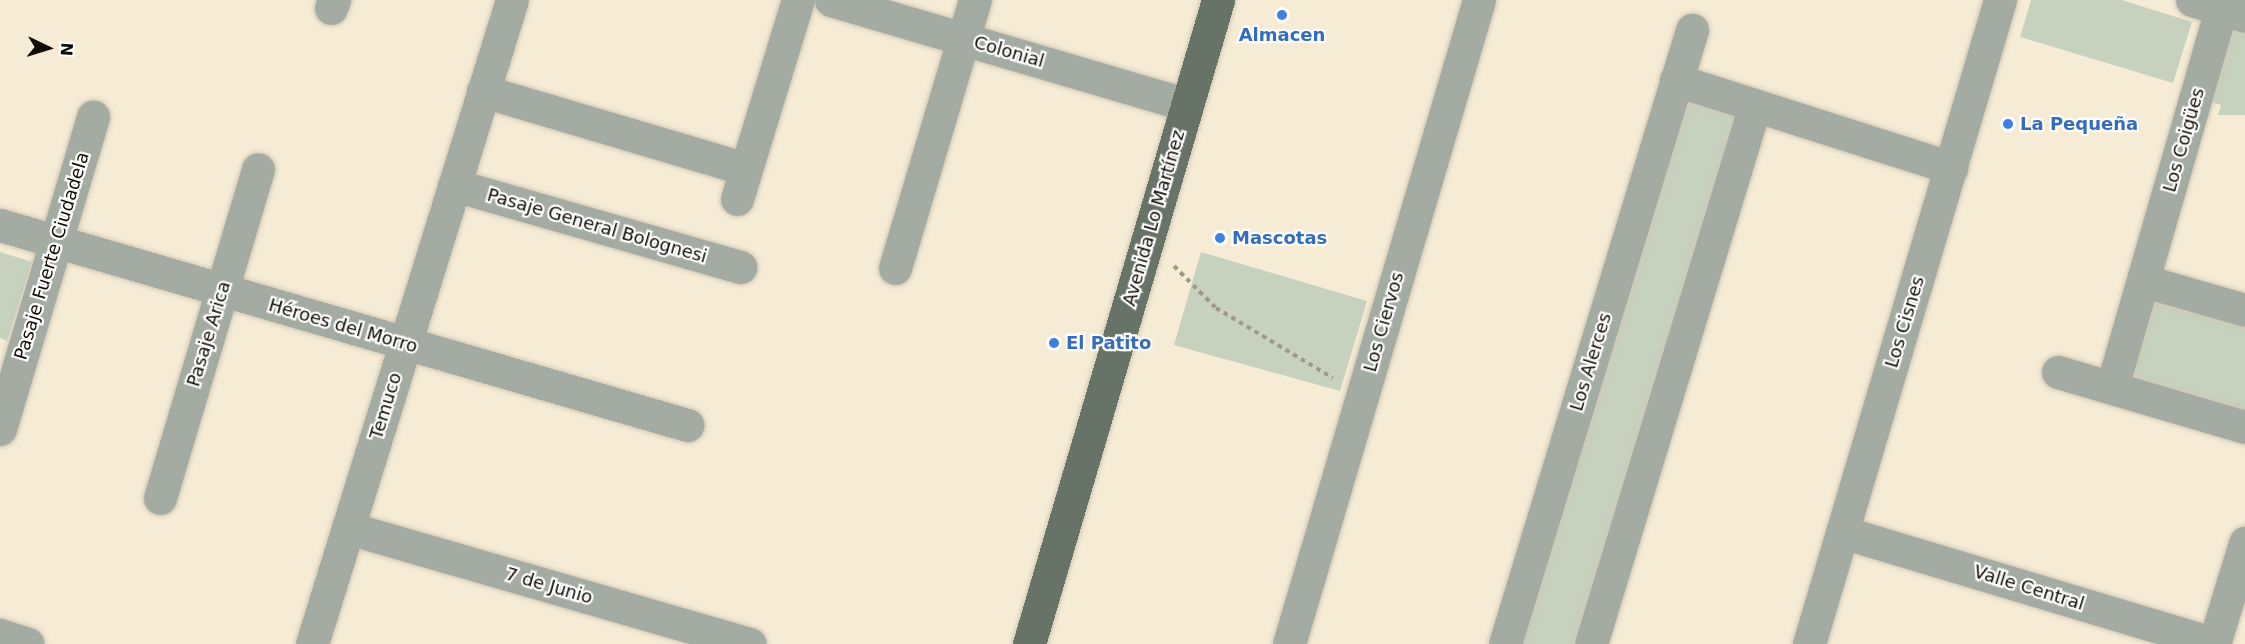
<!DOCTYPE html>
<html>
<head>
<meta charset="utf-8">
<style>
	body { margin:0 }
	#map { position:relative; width:2245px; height:644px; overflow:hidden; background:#f6ecd6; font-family:"DejaVu Sans",sans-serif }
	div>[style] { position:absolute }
	.green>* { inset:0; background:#c6d1be }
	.path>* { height:4px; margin-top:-2px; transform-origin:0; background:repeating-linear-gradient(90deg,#a09989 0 4.5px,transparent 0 9px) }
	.roads { filter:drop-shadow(0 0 2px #d1c8b5) drop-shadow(0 0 2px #d1c8b5) }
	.minor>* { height:33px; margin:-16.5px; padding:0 16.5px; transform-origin:16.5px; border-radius:16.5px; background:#a3aba3 }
	.major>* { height:33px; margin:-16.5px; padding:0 16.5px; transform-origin:16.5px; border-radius:16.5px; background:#667366 }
	.dots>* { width:16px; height:16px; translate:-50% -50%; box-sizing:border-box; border:3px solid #fff; border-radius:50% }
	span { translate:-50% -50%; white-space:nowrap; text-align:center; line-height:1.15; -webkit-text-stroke:4.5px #fff; paint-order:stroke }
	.shop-label { font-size:18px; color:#366cbe; font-weight:700 }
	.left { translate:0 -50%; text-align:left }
	.street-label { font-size:18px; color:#0f0c05 }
	.north { position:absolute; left:18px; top:18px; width:60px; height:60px; -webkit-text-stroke:4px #fff; paint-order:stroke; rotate:94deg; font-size:16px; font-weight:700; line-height:24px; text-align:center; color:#0f0c05 }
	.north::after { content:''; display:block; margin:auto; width:21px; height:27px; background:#0f0c05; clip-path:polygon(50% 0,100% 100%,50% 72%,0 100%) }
</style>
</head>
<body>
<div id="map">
	<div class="green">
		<i style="clip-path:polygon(2031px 0,2122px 0,2192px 22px,2173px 83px,2020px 37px)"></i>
		<i style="clip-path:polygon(2231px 27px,2245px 32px,2245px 115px,2218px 115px,2221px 105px,2207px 101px)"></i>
		<i style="clip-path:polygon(1684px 100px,1738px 118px,1581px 644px,1517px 644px)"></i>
		<i style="clip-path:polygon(0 252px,32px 262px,7px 341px,0 338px)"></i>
		<i style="clip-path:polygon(1201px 252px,1367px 301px,1340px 391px,1174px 345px)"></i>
		<i style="clip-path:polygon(2151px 299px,2245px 325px,2245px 412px,2126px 381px)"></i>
	</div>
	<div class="path">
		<i style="left:1174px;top:266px;width:59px;rotate:45deg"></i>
		<i style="left:1216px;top:308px;width:136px;rotate:30.9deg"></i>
	</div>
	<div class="roads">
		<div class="minor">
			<i style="left:831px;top:0;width:371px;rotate:16.4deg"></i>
			<i style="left:2192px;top:0;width:55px;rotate:16.8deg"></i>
			<i style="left:331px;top:8px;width:9px;rotate:-69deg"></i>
			<i style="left:1676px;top:80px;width:289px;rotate:17.7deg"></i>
			<i style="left:483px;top:91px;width:274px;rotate:16.5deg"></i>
			<i style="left:454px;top:185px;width:298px;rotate:16deg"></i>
			<i style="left:737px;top:199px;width:208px;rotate:-73deg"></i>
			<i style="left:0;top:225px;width:716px;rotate:16.23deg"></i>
			<i style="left:895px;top:268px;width:280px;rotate:-73.4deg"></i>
			<i style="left:2144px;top:281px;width:105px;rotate:16deg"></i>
			<i style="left:2058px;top:372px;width:195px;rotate:16.4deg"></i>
			<i style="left:2112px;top:387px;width:403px;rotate:-73.9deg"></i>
			<i style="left:0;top:429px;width:326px;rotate:-73.4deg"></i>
			<i style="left:160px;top:498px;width:343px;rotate:-73.4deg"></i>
			<i style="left:348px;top:528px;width:418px;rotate:16.1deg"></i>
			<i style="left:1842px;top:532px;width:389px;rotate:16.7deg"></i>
			<i style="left:0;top:635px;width:29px;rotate:18deg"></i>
			<i style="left:312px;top:644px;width:674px;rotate:-72.75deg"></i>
			<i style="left:1289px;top:644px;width:671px;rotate:-73.56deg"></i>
			<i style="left:1505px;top:644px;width:642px;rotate:-73.06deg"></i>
			<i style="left:1591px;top:644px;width:563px;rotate:-73.08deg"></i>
			<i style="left:1809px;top:644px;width:672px;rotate:-73.48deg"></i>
			<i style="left:2214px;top:644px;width:106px;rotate:-72.9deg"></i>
		</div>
		<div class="major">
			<i style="left:1029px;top:644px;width:671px;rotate:-73.64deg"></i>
		</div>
	</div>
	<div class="dots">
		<i style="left:1282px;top:15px;background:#3f7fe0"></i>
		<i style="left:2008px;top:124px;background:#3f7fe0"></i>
		<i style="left:1220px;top:238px;background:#3f7fe0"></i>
		<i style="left:1054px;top:343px;background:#3f7fe0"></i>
	</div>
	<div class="shop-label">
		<span style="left:1282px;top:35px">Almacen</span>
		<span class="left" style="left:2020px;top:124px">La Pequeña</span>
		<span class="left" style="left:1232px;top:238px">Mascotas</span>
		<span class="left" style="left:1066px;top:343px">El Patito</span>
	</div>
	<div class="street-label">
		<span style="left:1009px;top:52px;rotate:16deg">Colonial</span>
		<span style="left:2184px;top:140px;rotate:-74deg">Los Coigües</span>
		<span style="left:1154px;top:218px;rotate:-74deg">Avenida Lo Martínez</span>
		<span style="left:597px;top:226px;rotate:16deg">Pasaje General Bolognesi</span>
		<span style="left:52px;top:256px;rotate:-73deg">Pasaje Fuerte Ciudadela</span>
		<span style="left:1384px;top:322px;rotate:-74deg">Los Ciervos</span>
		<span style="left:1905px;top:322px;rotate:-73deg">Los Cisnes</span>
		<span style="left:343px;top:326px;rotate:16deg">Héroes del Morro</span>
		<span style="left:209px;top:334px;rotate:-73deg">Pasaje Arica</span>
		<span style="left:1591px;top:362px;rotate:-73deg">Los Alerces</span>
		<span style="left:386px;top:406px;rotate:-73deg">Temuco</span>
		<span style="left:549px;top:586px;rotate:16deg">7 de Junio</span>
		<span style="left:2029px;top:588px;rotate:17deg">Valle Central</span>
	</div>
	<div class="north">N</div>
</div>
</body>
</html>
